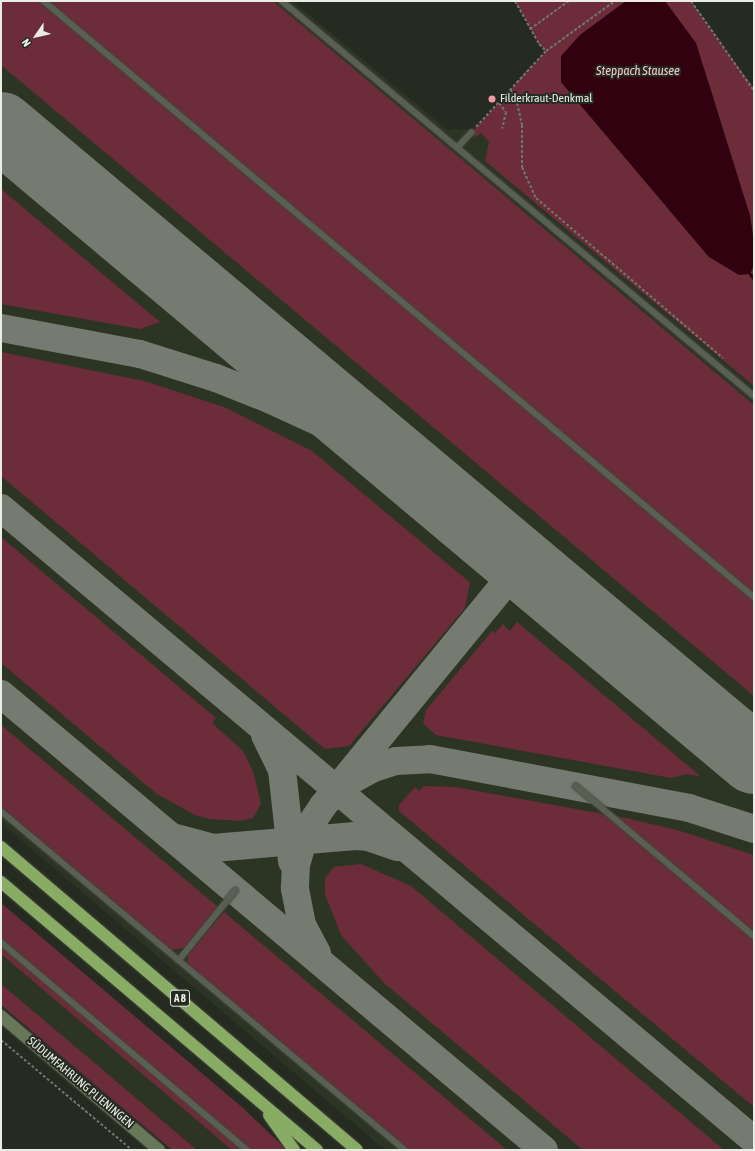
<!DOCTYPE html>
<html>
<head>
<meta charset="utf-8">
<style>
	body { margin:0 }
	#map { position:relative; width:755px; height:1151px; overflow:hidden; background:#252b20; font-family:"Asap Condensed",sans-serif }
	div>[style] { position:absolute }
	.built>* { inset:0; background:#2c3524 }
	.green>* { inset:0; background:#6d2c3a }
	.water>* { inset:0; background:#32010f }
	.stream>* { height:3px; margin:-1.5px; padding:0 1.5px; transform-origin:1.5px; border-radius:1.5px; background:#32010f }
	.taxiway>* { height:28px; margin:-14px; padding:0 14px; transform-origin:14px; border-radius:14px; background:#767b72 }
	.runway>* { height:70px; margin:-35px; padding:0 35px; transform-origin:35px; border-radius:35px; background:#767b72 }
	.path>* { height:2px; margin-top:-1px; transform-origin:0; background:repeating-linear-gradient(90deg,#6f756b 0 3px,transparent 0 5px) }
	.roads { filter:drop-shadow(0 0 1px #43473e) drop-shadow(0 0 1px #43473e) }
	.service>* { height:5.5px; margin:-2.75px; padding:0 2.75px; transform-origin:2.75px; border-radius:2.75px; background:#596053 }
	.secondary>* { height:12px; margin:-6px; padding:0 6px; transform-origin:6px; border-radius:6px; background:#677758 }
	.motorway>* { height:12px; margin:-6px; padding:0 6px; transform-origin:6px; border-radius:6px; background:#89ac65 }
	.dots>* { width:11px; height:11px; translate:-50% -50%; box-sizing:border-box; border:2px solid #252b20; border-radius:50% }
	span { translate:-50% -50%; white-space:nowrap; text-align:center; line-height:1.15; -webkit-text-stroke:4px #252b20; paint-order:stroke }
	.shield-label span { padding:1px 3px; background:#252b20; border:1px solid; border-radius:3px; -webkit-text-stroke-width:0 }
	.shield-label { font-size:11px; color:#e9ede6; font-weight:700 }
	.poi-label { font-size:12px; color:#e9ede6 }
	.left { translate:0 -50%; text-align:left }
	.street-label { font-size:12px; color:#e9ede6 }
	.water-label { font-size:13px; color:#f3c7cc; font-style:italic }
	.frame { position:absolute; inset:0; border:2px solid #e9ede6; pointer-events:none }
	.north { position:absolute; left:16px; top:16px; width:40px; height:40px; -webkit-text-stroke:3px #252b20; paint-order:stroke; rotate:236deg; font-size:11px; font-weight:700; line-height:16px; text-align:center; color:#e9ede6 }
	.north::after { content:''; display:block; margin:auto; width:14px; height:18px; background:#e9ede6; clip-path:polygon(50% 0,100% 100%,50% 72%,0 100%) }
</style>
</head>
<body>
<div id="map">
	<div class="built">
		<i style="clip-path:polygon(1px 1px,293px 1px,448px 130px,466px 129px,471px 133px,481px 133px,490px 142px,485px 161px,754px 386px,754px 1150px,385px 1150px,1px 823px)"></i>
		<i style="clip-path:polygon(1px 954px,181px 1105px,232px 1150px,197px 1150px,1px 984px)"></i>
	</div>
	<div class="green">
		<i style="clip-path:polygon(1px 1px,41px 1px,754px 600px,754px 696px,1px 65px)"></i>
		<i style="clip-path:polygon(48px 1px,273px 1px,754px 405px,754px 594px)"></i>
		<i style="clip-path:polygon(515px 1px,626px 1px,580px 35px,561px 82px,709px 257px,750px 274px,754px 265px,754px 386px,485px 161px,489px 142px,481px 133px,476px 137px,471px 133px,546px 51px,539px 44px)"></i>
		<i style="clip-path:polygon(665px 1px,690px 1px,754px 88px,754px 243px,750px 216px,709px 84px)"></i>
		<i style="clip-path:polygon(1px 189px,160px 322px,140px 329px,1px 304px)"></i>
		<i style="clip-path:polygon(1px 352px,144px 381px,224px 407px,312px 451px,467px 580px,470px 583px,465px 608px,349px 746px,325px 749px,1px 476px)"></i>
		<i style="clip-path:polygon(1px 537px,216px 718px,212px 723px,243px 751px,253px 771px,261px 804px,253px 818px,240px 821px,210px 819px,195px 815px,157px 794px,1px 663px)"></i>
		<i style="clip-path:polygon(517px 622px,699px 775px,698px 776px,687px 774px,671px 778px,436px 735px,423px 723px,426px 710px,492px 631px,495px 633px,503px 624px,510px 631px)"></i>
		<i style="clip-path:polygon(1px 725px,218px 907px,184px 948px,171px 950px,1px 807px)"></i>
		<i style="clip-path:polygon(424px 786px,456px 787px,603px 814px,754px 940px,754px 1107px,399px 811px,399px 805px,415px 787px,419px 791px)"></i>
		<i style="clip-path:polygon(613px 815px,677px 830px,754px 855px,754px 933px)"></i>
		<i style="clip-path:polygon(361px 864px,411px 886px,724px 1150px,583px 1150px,383px 982px,341px 935px,325px 894px,325px 878px,334px 867px)"></i>
		<i style="clip-path:polygon(1px 903px,243px 1108px,287px 1150px,232px 1150px,1px 954px)"></i>
		<i style="clip-path:polygon(224px 912px,507px 1150px,409px 1150px,190px 966px,187px 961px,188px 955px)"></i>
		<i style="clip-path:polygon(1px 984px,96px 1064px,197px 1150px,172px 1150px,1px 1005px)"></i>
	</div>
	<div class="water">
		<i style="clip-path:polygon(626px 1px,665px 1px,696px 43px,750px 216px,754px 243px,754px 265px,750px 274px,739px 275px,709px 257px,561px 82px,561px 56px,580px 35px)"></i>
	</div>
	<div class="stream">
		<i style="left:750px;top:274px;width:6px;rotate:51deg"></i>
	</div>
	<div class="taxiway">
		<i style="left:1px;top:328px;width:141px;rotate:10.6deg"></i>
		<i style="left:140px;top:354px;width:80px;rotate:17.5deg"></i>
		<i style="left:216px;top:378px;width:57px;rotate:21.6deg"></i>
		<i style="left:269px;top:399px;width:136px;rotate:24.7deg"></i>
		<i style="left:1px;top:508px;width:983px;rotate:40.01deg"></i>
		<i style="left:1px;top:694px;width:709px;rotate:40.02deg"></i>
		<i style="left:265px;top:735px;width:39px;rotate:64deg"></i>
		<i style="left:282px;top:770px;width:92px;rotate:83.7deg"></i>
		<i style="left:348px;top:782px;width:26px;rotate:-29deg"></i>
		<i style="left:371px;top:769px;width:26px;rotate:-18deg"></i>
		<i style="left:396px;top:761px;width:34px;rotate:-3deg"></i>
		<i style="left:430px;top:759px;width:264px;rotate:10.7deg"></i>
		<i style="left:689px;top:808px;width:68px;rotate:17.9deg"></i>
		<i style="left:176px;top:838px;width:38px;rotate:15deg"></i>
		<i style="left:213px;top:848px;width:143px;rotate:-4.8deg"></i>
		<i style="left:355px;top:836px;width:13px;rotate:4deg"></i>
		<i style="left:368px;top:837px;width:31px;rotate:19deg"></i>
		<i style="left:317px;top:953px;width:32px;rotate:-118deg"></i>
		<i style="left:302px;top:925px;width:38px;rotate:-101deg"></i>
		<i style="left:295px;top:888px;width:23px;rotate:-88deg"></i>
		<i style="left:296px;top:865px;width:35px;rotate:-74deg"></i>
		<i style="left:306px;top:831px;width:29px;rotate:-56deg"></i>
		<i style="left:322px;top:807px;width:314px;rotate:-50.7deg"></i>
	</div>
	<div class="runway">
		<i style="left:1px;top:127px;width:983px;rotate:40.01deg"></i>
	</div>
	<div class="path">
		<i style="left:515px;top:1px;width:49px;rotate:60.8deg"></i>
		<i style="left:539px;top:44px;width:10px;rotate:45deg"></i>
		<i style="left:691px;top:1px;width:110px;rotate:55deg"></i>
		<i style="left:530px;top:29px;width:48px;rotate:-35.7deg"></i>
		<i style="left:510px;top:89px;width:16px;rotate:63deg"></i>
		<i style="left:517px;top:103px;width:23px;rotate:77deg"></i>
		<i style="left:522px;top:125px;width:42px;rotate:90deg"></i>
		<i style="left:522px;top:167px;width:34px;rotate:66deg"></i>
		<i style="left:536px;top:198px;width:246px;rotate:40.6deg"></i>
		<i style="left:499px;top:103px;width:11px;rotate:52deg"></i>
		<i style="left:506px;top:112px;width:17px;rotate:103deg"></i>
		<i style="left:476px;top:127px;width:103px;rotate:-47.4deg"></i>
		<i style="left:546px;top:51px;width:85px;rotate:-35.9deg"></i>
		<i style="left:1px;top:1040px;width:171px;rotate:40deg"></i>
	</div>
	<div class="roads">
		<div class="service">
			<i style="left:44px;top:1px;width:927px;rotate:40.01deg"></i>
			<i style="left:282px;top:1px;width:615px;rotate:39.92deg"></i>
			<i style="left:457px;top:148px;width:21px;rotate:-47deg"></i>
			<i style="left:576px;top:786px;width:233px;rotate:40.1deg"></i>
			<i style="left:1px;top:811px;width:527px;rotate:40deg"></i>
			<i style="left:1px;top:942px;width:322px;rotate:40.2deg"></i>
			<i style="left:179px;top:960px;width:89px;rotate:-50.9deg"></i>
		</div>
		<div class="secondary">
			<i style="left:1px;top:1016px;width:207px;rotate:40.3deg"></i>
		</div>
		<div class="motorway">
			<i style="left:1px;top:847px;width:467px;rotate:40.4deg"></i>
			<i style="left:1px;top:882px;width:414px;rotate:40.3deg"></i>
			<i style="left:269px;top:1115px;width:43px;rotate:54.5deg"></i>
		</div>
	</div>
	<div class="dots">
		<i style="left:492px;top:99px;background:#f39aa8"></i>
	</div>
	<div class="shield-label">
		<span style="left:180px;top:998px">A 8</span>
	</div>
	<div class="poi-label">
		<span class="left" style="left:500px;top:99px">Filderkraut-Denkmal</span>
	</div>
	<div class="street-label">
		<span style="left:80px;top:1083px;rotate:40deg">SÜDUMFAHRUNG PLIENINGEN</span>
	</div>
	<div class="water-label">
		<span style="left:638px;top:71px">Steppach Stausee</span>
	</div>
	<div class="frame"></div>
	<div class="north">N</div>
</div>
</body>
</html>
